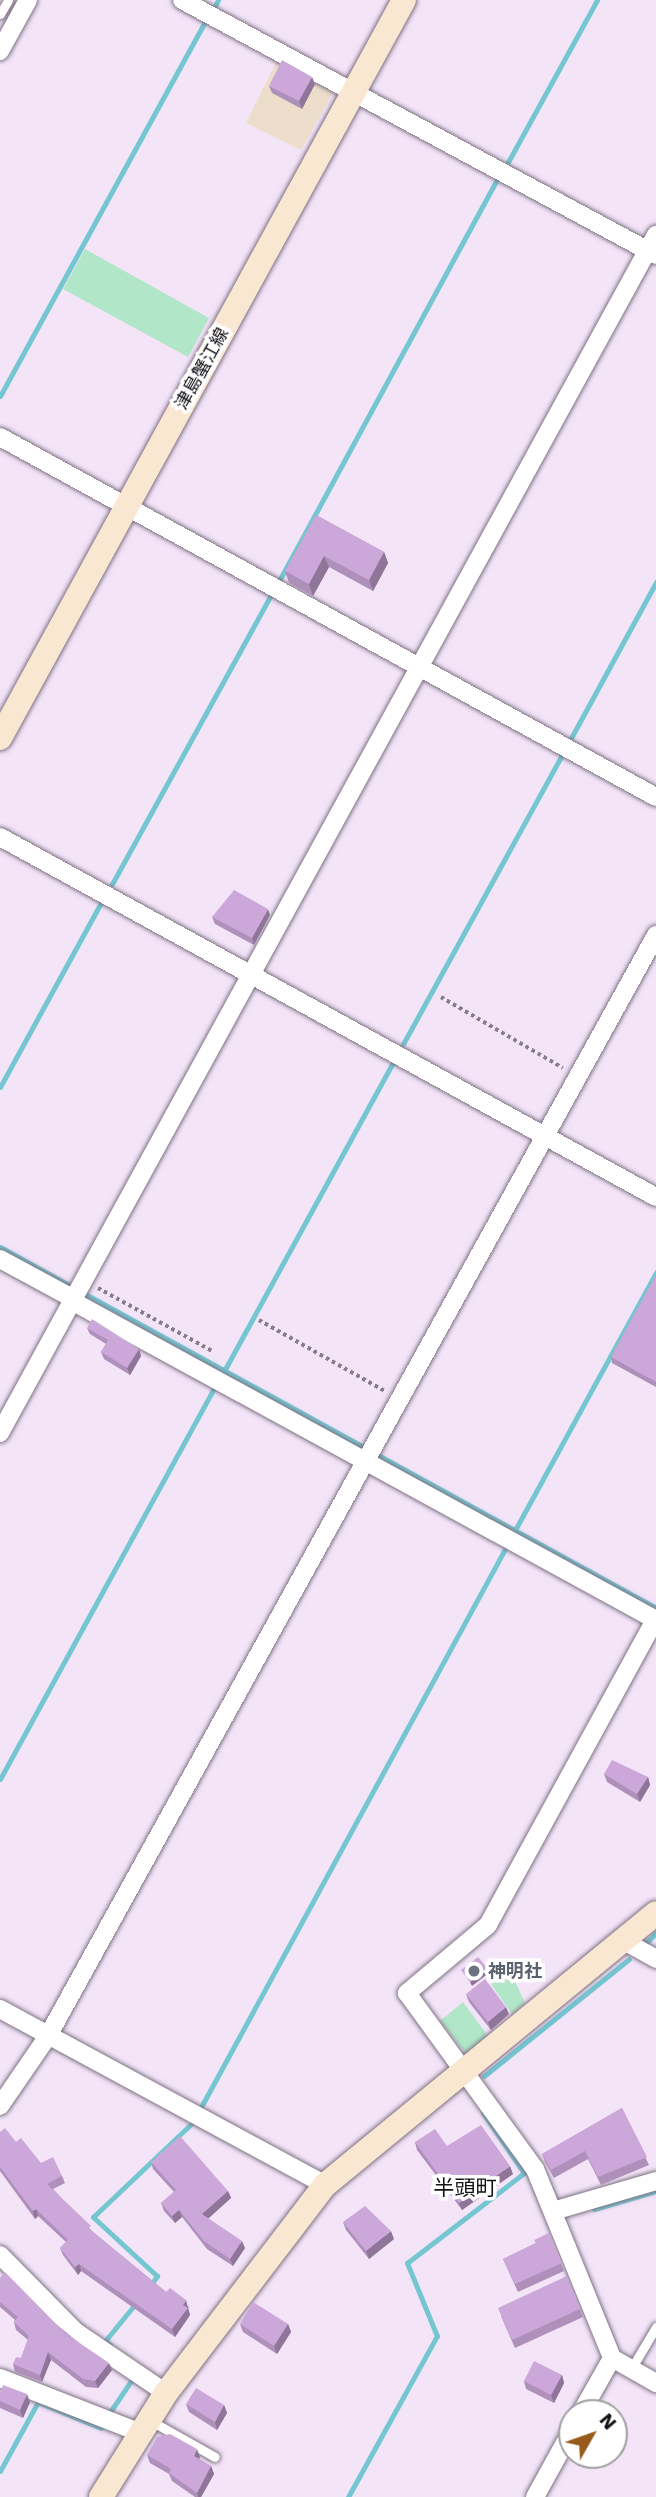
<!DOCTYPE html>
<html>
<head>
<meta charset="utf-8">
<style>
	body { margin:0 }
	#map { position:relative; width:656px; height:2497px; overflow:hidden; background:#f3e4f8; font-family:"Work Sans","Noto Sans JP",sans-serif }
	div>[style] { position:absolute }
	.commercial>* { inset:0; background:#ecdeca }
	.green>* { inset:0; background:#b2e6c8 }
	.stream>* { height:5px; margin:-2.5px; padding:0 2.5px; transform-origin:2.5px; border-radius:2.5px; background:#74c6d1 }
	.path>* { height:3.5px; margin-top:-1.75px; transform-origin:0; background:repeating-linear-gradient(90deg,#877d8a 0 3.5px,transparent 0 7px) }
	.roads { filter:drop-shadow(0 0 2px #7f7283) drop-shadow(0 0 2px #7f7283) }
	.lane>* { height:9px; margin:-4.5px; padding:0 4.5px; transform-origin:4.5px; border-radius:4.5px; background:#fff }
	.street>* { height:18px; margin:-9px; padding:0 9px; transform-origin:9px; border-radius:9px; background:#fff }
	.secondary>* { height:24px; margin:-12px; padding:0 12px; transform-origin:12px; border-radius:12px; background:#fae7d2 }
	.wall>* { inset:0; background:#af90bb }
	.shaded-wall>* { inset:0; background:#8f7598 }
	.building>* { inset:0; background:#cca7d9 }
	.dots>* { width:19px; height:19px; translate:-50% -50%; box-sizing:border-box; border:4px solid #fff; border-radius:50% }
	span { translate:-50% -50%; white-space:nowrap; text-align:center; line-height:1.15; -webkit-text-stroke:7px #fff; paint-order:stroke }
	.street-label { font-size:18px; color:#151117 }
	.worship-label { font-size:18px; color:#5b616d; font-weight:700 }
	.left { translate:0 -50%; text-align:left }
	.quarter-label { font-size:21px; color:#151117 }
	.north { position:absolute; left:558px; top:2399px; width:70px; height:70px; box-sizing:border-box; background:#fff; border:2px solid #a1a0a2; border-radius:50%; rotate:50deg; font-size:19px; font-weight:700; line-height:28px; text-align:center; color:#151117 }
	.north::after { content:''; display:block; margin:auto; width:24px; height:32px; background:#975b1c; clip-path:polygon(50% 0,100% 100%,50% 72%,0 100%) }
</style>
</head>
<body>
<div id="map">
	<div class="commercial">
		<i style="clip-path:polygon(278px 59px,330px 86px,332px 94px,301px 150px,246px 123px)"></i>
	</div>
	<div class="green">
		<i style="clip-path:polygon(85px 249px,209px 318px,188px 357px,63px 289px)"></i>
		<i style="clip-path:polygon(510px 1971px,525px 2003px,512px 2014px,491px 1984px)"></i>
		<i style="clip-path:polygon(463px 2002px,488px 2036px,466px 2054px,440px 2021px)"></i>
	</div>
	<div class="stream">
		<i style="left:214px;top:8px;width:9px;rotate:-63deg"></i>
		<i style="left:508px;top:162px;width:185px;rotate:-61.2deg"></i>
		<i style="left:0;top:396px;width:427px;rotate:-61.3deg"></i>
		<i style="left:280px;top:579px;width:454px;rotate:-61.5deg"></i>
		<i style="left:571px;top:738px;width:178px;rotate:-61.4deg"></i>
		<i style="left:112px;top:884px;width:330px;rotate:-61.2deg"></i>
		<i style="left:403px;top:1044px;width:330px;rotate:-61.2deg"></i>
		<i style="left:0;top:1087px;width:209px;rotate:-61.3deg"></i>
		<i style="left:0;top:1247px;width:749px;rotate:28.82deg"></i>
		<i style="left:224px;top:1371px;width:350px;rotate:-61.3deg"></i>
		<i style="left:515px;top:1530px;width:294px;rotate:-61.3deg"></i>
		<i style="left:0;top:1779px;width:447px;rotate:-61.3deg"></i>
		<i style="left:646px;top:1943px;width:14px;rotate:-45deg"></i>
		<i style="left:484px;top:2076px;width:186px;rotate:-38.9deg"></i>
		<i style="left:201px;top:2107px;width:635px;rotate:-61.42deg"></i>
		<i style="left:594px;top:2209px;width:65px;rotate:-16.2deg"></i>
		<i style="left:149px;top:2287px;width:14px;rotate:-54deg"></i>
		<i style="left:157px;top:2276px;width:87px;rotate:-137.3deg"></i>
		<i style="left:93px;top:2217px;width:138px;rotate:-43.5deg"></i>
		<i style="left:110px;top:2345px;width:6px;rotate:-141deg"></i>
		<i style="left:105px;top:2341px;width:49px;rotate:-50.8deg"></i>
		<i style="left:110px;top:2412px;width:40px;rotate:-56deg"></i>
		<i style="left:0;top:2471px;width:79px;rotate:-61.2deg"></i>
		<i style="left:38px;top:2402px;width:68px;rotate:22.4deg"></i>
		<i style="left:348px;top:2497px;width:184px;rotate:-61.1deg"></i>
		<i style="left:437px;top:2336px;width:79px;rotate:-112.3deg"></i>
		<i style="left:407px;top:2263px;width:148px;rotate:-37.6deg"></i>
		<i style="left:524px;top:2173px;width:73px;rotate:-124.3deg"></i>
	</div>
	<div class="path">
		<i style="left:441px;top:997px;width:141px;rotate:30.2deg"></i>
		<i style="left:98px;top:1288px;width:130px;rotate:28.9deg"></i>
		<i style="left:259px;top:1320px;width:145px;rotate:29.4deg"></i>
	</div>
	<div class="roads">
		<div class="lane">
			<i style="left:0;top:14px;width:16px;rotate:-60deg"></i>
			<i style="left:631px;top:2369px;width:49px;rotate:-59.2deg"></i>
			<i style="left:151px;top:2421px;width:73px;rotate:29.4deg"></i>
		</div>
		<div class="street">
			<i style="left:182px;top:0;width:538px;rotate:28.28deg"></i>
			<i style="left:0;top:51px;width:58px;rotate:-61.2deg"></i>
			<i style="left:0;top:437px;width:748px;rotate:28.76deg"></i>
			<i style="left:0;top:837px;width:748px;rotate:28.76deg"></i>
			<i style="left:0;top:1259px;width:84px;rotate:28.4deg"></i>
			<i style="left:72px;top:1301px;width:665px;rotate:28.64deg"></i>
			<i style="left:0;top:1433px;width:1366px;rotate:-61.3deg"></i>
			<i style="left:656px;top:1618px;width:350px;rotate:118.7deg"></i>
			<i style="left:488px;top:1925px;width:106px;rotate:140deg"></i>
			<i style="left:407px;top:1993px;width:218px;rotate:54deg"></i>
			<i style="left:535px;top:2169px;width:204px;rotate:67.8deg"></i>
			<i style="left:612px;top:2358px;width:51px;rotate:29.6deg"></i>
			<i style="left:624px;top:1941px;width:37px;rotate:29deg"></i>
			<i style="left:0;top:2009px;width:370px;rotate:28.4deg"></i>
			<i style="left:0;top:2106px;width:85px;rotate:-55.6deg"></i>
			<i style="left:48px;top:2036px;width:1258px;rotate:-61.09deg"></i>
			<i style="left:553px;top:2211px;width:107px;rotate:-16.2deg"></i>
			<i style="left:0;top:2255px;width:108px;rotate:45.4deg"></i>
			<i style="left:76px;top:2332px;width:109px;rotate:34.1deg"></i>
			<i style="left:0;top:2378px;width:151px;rotate:21.3deg"></i>
			<i style="left:581px;top:2413px;width:63px;rotate:-60.6deg"></i>
			<i style="left:535px;top:2497px;width:77px;rotate:-61.1deg"></i>
		</div>
		<div class="secondary">
			<i style="left:0;top:738px;width:841px;rotate:-61.3deg"></i>
			<i style="left:101px;top:2497px;width:123px;rotate:-58deg"></i>
			<i style="left:166px;top:2393px;width:262px;rotate:-52.6deg"></i>
			<i style="left:325px;top:2185px;width:428px;rotate:-39.4deg"></i>
		</div>
	</div>
	<div class="wall">
		<i style="clip-path:polygon(315px 84px,302px 109px,272px 93px,269px 86px)"></i>
		<i style="clip-path:polygon(316px 515px,384px 552px,388px 563px,373px 591px,329px 567px,313px 596px,289px 583px,285px 571px)"></i>
		<i style="clip-path:polygon(270px 915px,254px 945px,215px 924px,212px 917px)"></i>
		<i style="clip-path:polygon(656px 1275px,656px 1387px,612px 1363px,611px 1357px)"></i>
		<i style="clip-path:polygon(87px 1328px,139px 1349px,141px 1356px,130px 1375px,104px 1359px,101px 1352px,106px 1344px,90px 1334px)"></i>
		<i style="clip-path:polygon(604px 1774px,648px 1777px,650px 1785px,640px 1802px,607px 1782px)"></i>
		<i style="clip-path:polygon(466px 1994px,509px 2014px,491px 2030px,469px 2002px)"></i>
		<i style="clip-path:polygon(622px 2108px,649px 2165px,601px 2185px,588px 2159px,554px 2178px,545px 2162px,542px 2154px)"></i>
		<i style="clip-path:polygon(0 2132px,16px 2142px,41px 2163px,62px 2176px,65px 2183px,53px 2189px,93px 2232px,166px 2292px,189px 2307px,188px 2309px,190px 2315px,175px 2337px,81px 2271px,78px 2275px,63px 2255px,60px 2248px,66px 2242px,38px 2216px,35px 2219px,0 2171px)"></i>
		<i style="clip-path:polygon(415px 2142px,447px 2146px,513px 2174px,462px 2210px,417px 2150px)"></i>
		<i style="clip-path:polygon(151px 2162px,228px 2191px,231px 2198px,208px 2219px,245px 2248px,233px 2266px,207px 2249px,182px 2217px,175px 2223px,164px 2211px,161px 2203px,174px 2192px,153px 2169px)"></i>
		<i style="clip-path:polygon(343px 2222px,394px 2239px,369px 2259px,346px 2230px)"></i>
		<i style="clip-path:polygon(549px 2233px,564px 2271px,518px 2292px,503px 2259px,536px 2243px)"></i>
		<i style="clip-path:polygon(567px 2276px,583px 2317px,515px 2348px,501px 2316px)"></i>
		<i style="clip-path:polygon(0 2278px,112px 2370px,98px 2388px,86px 2387px,51px 2360px,42px 2382px,15px 2372px,13px 2364px,21px 2358px,28px 2340px,16px 2330px,14px 2322px,15px 2320px,0 2307px)"></i>
		<i style="clip-path:polygon(240px 2324px,288px 2324px,291px 2332px,277px 2354px,243px 2332px)"></i>
		<i style="clip-path:polygon(562px 2375px,564px 2383px,554px 2403px,526px 2389px,524px 2381px)"></i>
		<i style="clip-path:polygon(0 2393px,30px 2402px,23px 2418px,0 2408px)"></i>
		<i style="clip-path:polygon(186px 2404px,224px 2405px,227px 2413px,217px 2430px,189px 2412px)"></i>
		<i style="clip-path:polygon(147px 2455px,200px 2457px,199px 2459px,211px 2466px,214px 2474px,201px 2497px,195px 2497px,172px 2481px,169px 2474px,150px 2463px)"></i>
	</div>
	<div class="shaded-wall">
		<i style="clip-path:polygon(312px 77px,315px 84px,302px 109px,299px 101px)"></i>
		<i style="clip-path:polygon(384px 552px,388px 563px,373px 591px,369px 580px)"></i>
		<i style="clip-path:polygon(324px 556px,329px 567px,313px 596px,309px 584px)"></i>
		<i style="clip-path:polygon(268px 909px,270px 915px,254px 945px,252px 938px)"></i>
		<i style="clip-path:polygon(139px 1349px,141px 1356px,130px 1375px,127px 1368px)"></i>
		<i style="clip-path:polygon(648px 1777px,650px 1785px,640px 1802px,637px 1794px)"></i>
		<i style="clip-path:polygon(488px 1969px,489px 1973px,472px 1986px,470px 1982px)"></i>
		<i style="clip-path:polygon(506px 2007px,509px 2014px,491px 2030px,488px 2022px)"></i>
		<i style="clip-path:polygon(510px 2166px,513px 2174px,462px 2210px,459px 2203px)"></i>
		<i style="clip-path:polygon(228px 2191px,231px 2198px,204px 2222px,202px 2214px)"></i>
		<i style="clip-path:polygon(36px 2209px,38px 2216px,35px 2219px,33px 2211px)"></i>
		<i style="clip-path:polygon(179px 2210px,182px 2217px,175px 2223px,172px 2216px)"></i>
		<i style="clip-path:polygon(391px 2231px,394px 2239px,369px 2259px,366px 2251px)"></i>
		<i style="clip-path:polygon(242px 2241px,245px 2248px,233px 2266px,230px 2259px)"></i>
		<i style="clip-path:polygon(79px 2264px,81px 2271px,78px 2275px,75px 2267px)"></i>
		<i style="clip-path:polygon(186px 2300px,190px 2315px,175px 2337px,172px 2329px,183px 2305px)"></i>
		<i style="clip-path:polygon(288px 2324px,291px 2332px,277px 2354px,274px 2346px)"></i>
		<i style="clip-path:polygon(48px 2352px,51px 2360px,42px 2382px,40px 2375px)"></i>
		<i style="clip-path:polygon(109px 2363px,112px 2370px,98px 2388px,95px 2381px)"></i>
		<i style="clip-path:polygon(562px 2375px,564px 2383px,554px 2403px,551px 2395px)"></i>
		<i style="clip-path:polygon(27px 2394px,30px 2402px,23px 2418px,20px 2410px)"></i>
		<i style="clip-path:polygon(224px 2405px,227px 2413px,217px 2430px,215px 2422px)"></i>
		<i style="clip-path:polygon(197px 2449px,200px 2457px,196px 2464px,194px 2456px)"></i>
		<i style="clip-path:polygon(211px 2466px,214px 2474px,201px 2497px,198px 2497px,197px 2493px)"></i>
	</div>
	<div class="building">
		<i style="clip-path:polygon(282px 60px,312px 77px,299px 101px,269px 86px)"></i>
		<i style="clip-path:polygon(316px 515px,384px 552px,369px 580px,324px 556px,309px 584px,285px 571px)"></i>
		<i style="clip-path:polygon(234px 890px,268px 909px,252px 938px,212px 917px)"></i>
		<i style="clip-path:polygon(656px 1275px,656px 1382px,611px 1357px)"></i>
		<i style="clip-path:polygon(92px 1319px,139px 1349px,127px 1368px,101px 1352px,108px 1340px,87px 1328px)"></i>
		<i style="clip-path:polygon(612px 1760px,648px 1777px,637px 1794px,604px 1774px)"></i>
		<i style="clip-path:polygon(478px 1957px,488px 1969px,470px 1982px,461px 1970px)"></i>
		<i style="clip-path:polygon(485px 1979px,506px 2007px,488px 2022px,466px 1994px)"></i>
		<i style="clip-path:polygon(622px 2108px,647px 2157px,598px 2177px,585px 2151px,551px 2170px,542px 2154px)"></i>
		<i style="clip-path:polygon(481px 2125px,510px 2166px,459px 2203px,415px 2142px,435px 2129px,447px 2146px)"></i>
		<i style="clip-path:polygon(5px 2128px,16px 2142px,21px 2138px,41px 2163px,53px 2157px,62px 2176px,47px 2184px,91px 2226px,88px 2228px,166px 2292px,170px 2288px,186px 2300px,183px 2305px,188px 2308px,172px 2329px,79px 2264px,75px 2267px,60px 2248px,68px 2240px,36px 2209px,33px 2211px,0 2167px,0 2132px)"></i>
		<i style="clip-path:polygon(180px 2136px,228px 2191px,202px 2214px,242px 2241px,230px 2259px,204px 2241px,179px 2210px,172px 2216px,161px 2203px,176px 2190px,151px 2162px)"></i>
		<i style="clip-path:polygon(365px 2206px,391px 2231px,366px 2251px,343px 2222px)"></i>
		<i style="clip-path:polygon(549px 2233px,562px 2263px,515px 2284px,503px 2259px,536px 2243px,534px 2240px)"></i>
		<i style="clip-path:polygon(5px 2272px,65px 2333px,109px 2363px,95px 2381px,83px 2379px,48px 2352px,40px 2375px,13px 2364px,16px 2357px,21px 2358px,29px 2336px,14px 2322px,18px 2317px,0 2302px,0 2278px)"></i>
		<i style="clip-path:polygon(567px 2276px,580px 2309px,512px 2340px,498px 2308px)"></i>
		<i style="clip-path:polygon(253px 2302px,288px 2324px,274px 2346px,240px 2324px)"></i>
		<i style="clip-path:polygon(534px 2361px,562px 2375px,551px 2395px,524px 2381px)"></i>
		<i style="clip-path:polygon(3px 2385px,27px 2394px,20px 2410px,0 2401px,0 2393px)"></i>
		<i style="clip-path:polygon(196px 2388px,224px 2405px,215px 2422px,186px 2404px)"></i>
		<i style="clip-path:polygon(170px 2434px,197px 2449px,194px 2456px,211px 2466px,197px 2493px,169px 2473px,171px 2469px,147px 2455px,157px 2437px)"></i>
	</div>
	<div class="dots">
		<i style="left:474px;top:1971px;background:#6b7280"></i>
	</div>
	<div class="street-label">
		<span style="left:202px;top:369px;rotate:-61deg">津島蟹江線</span>
	</div>
	<div class="worship-label">
		<span class="left" style="left:488px;top:1971px">神明社</span>
	</div>
	<div class="quarter-label">
		<span style="left:465px;top:2188px">半頭町</span>
	</div>
	<div class="north">N</div>
</div>
</body>
</html>
